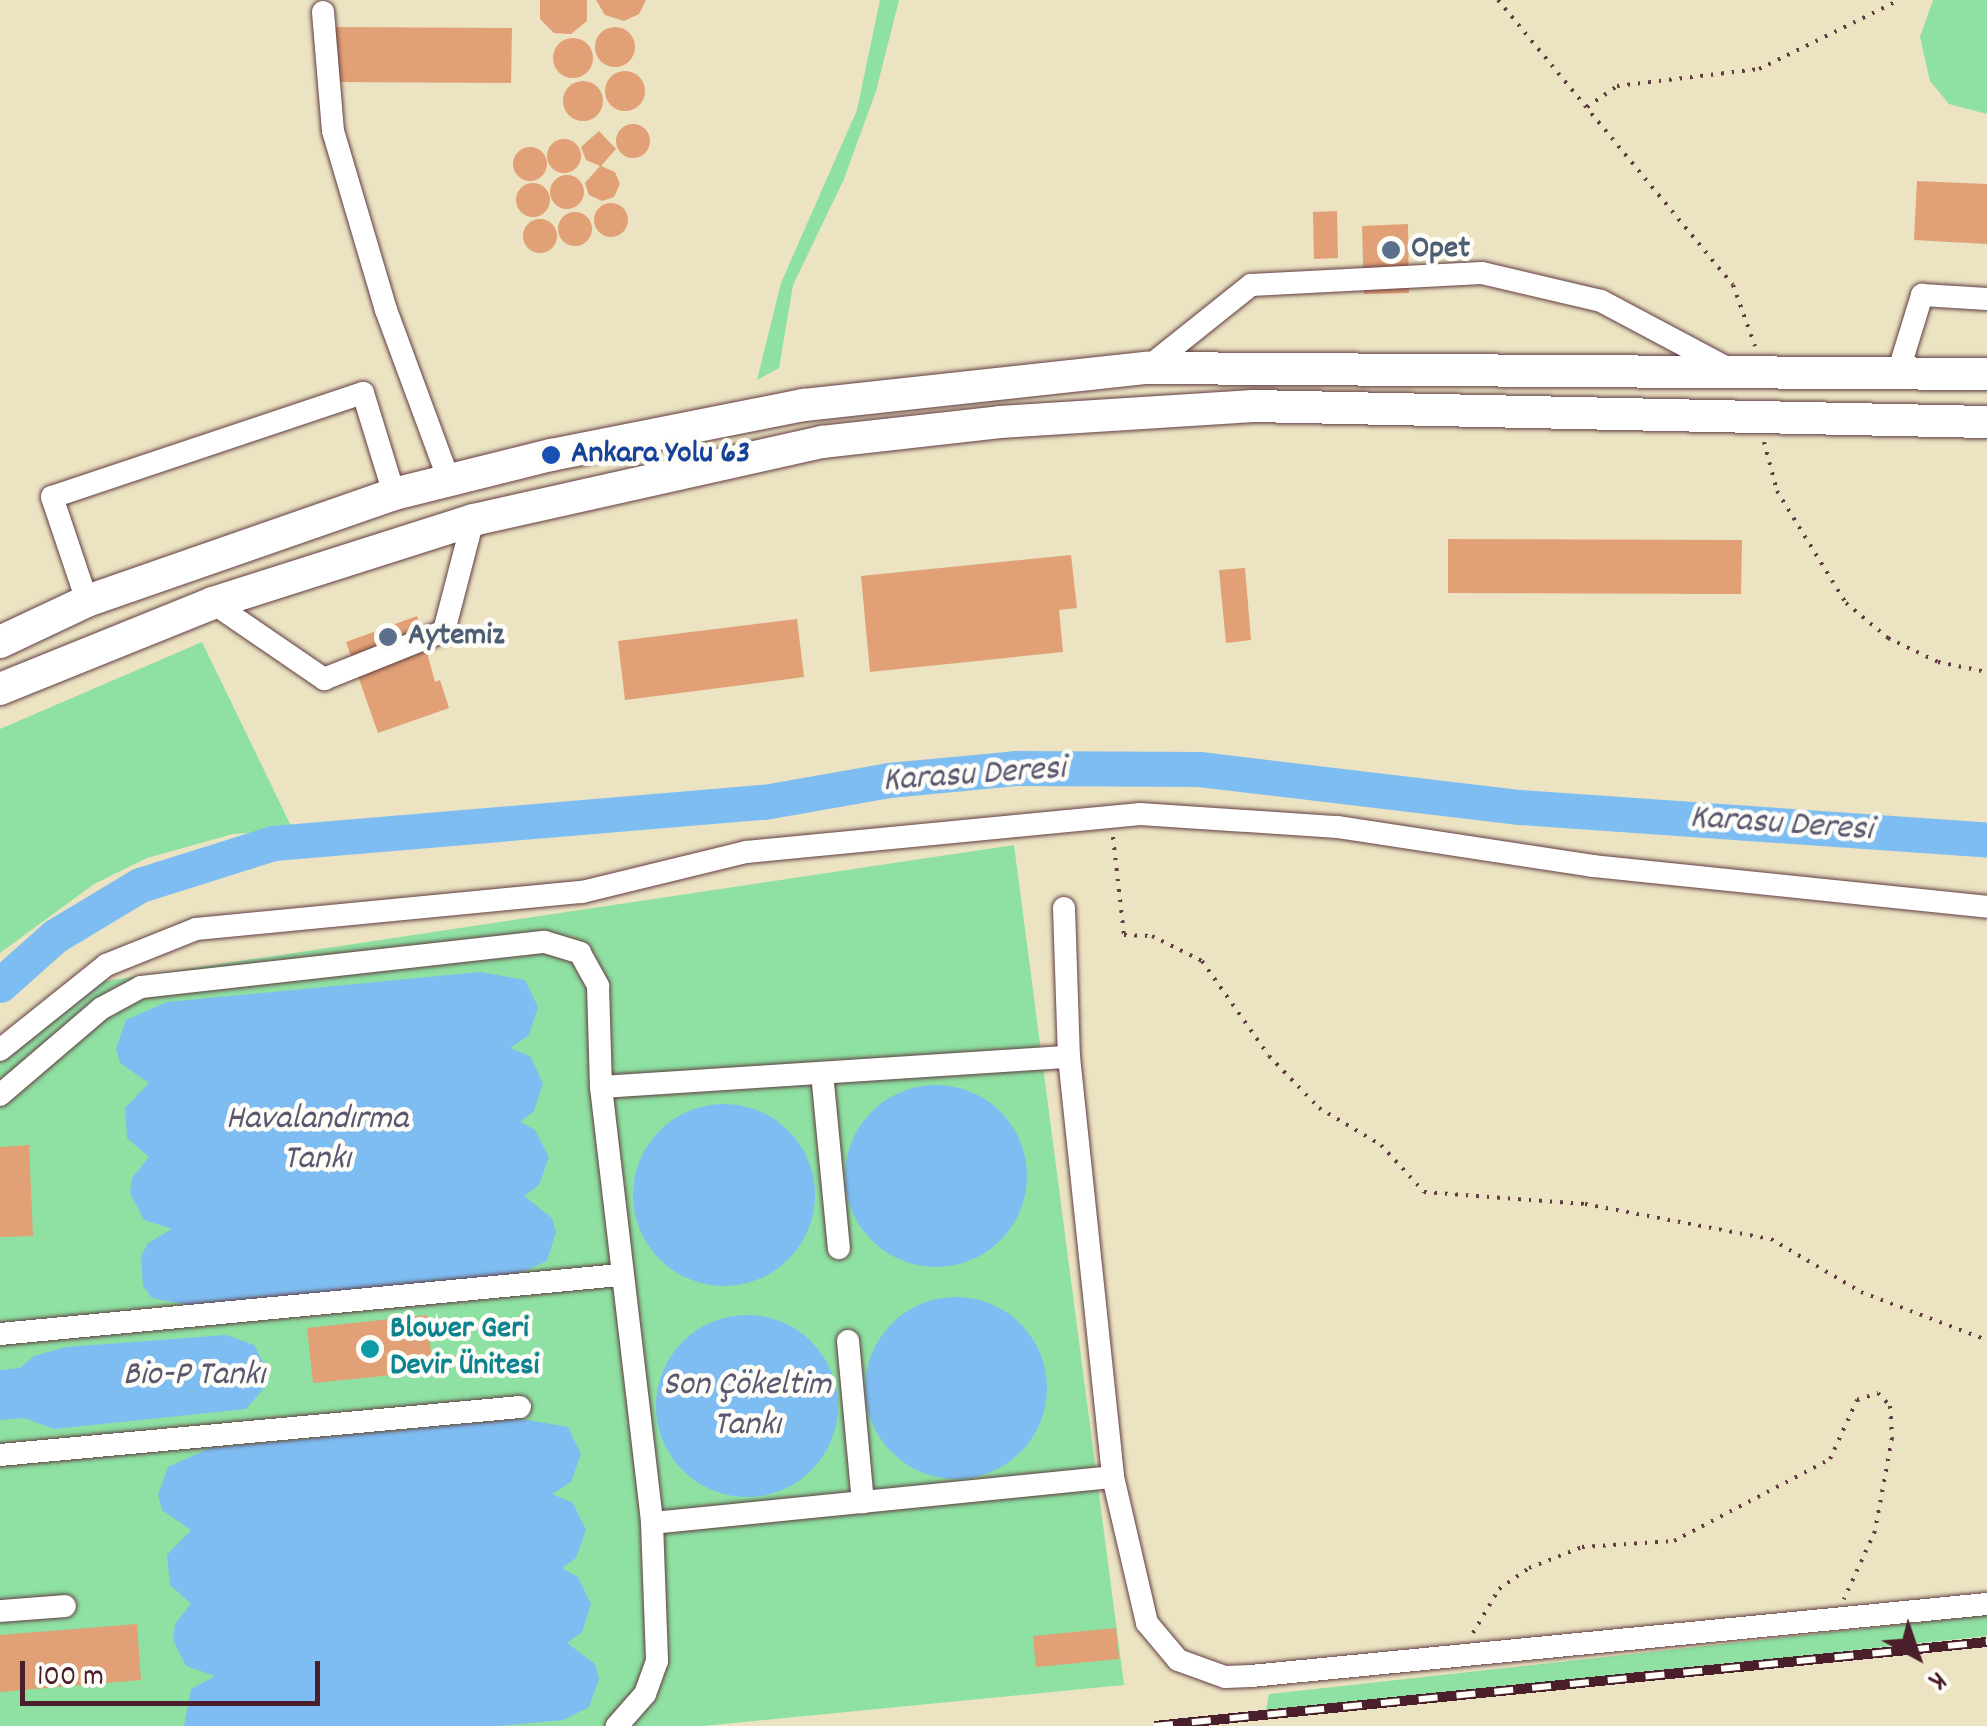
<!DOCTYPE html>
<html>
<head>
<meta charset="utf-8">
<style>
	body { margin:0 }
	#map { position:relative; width:1987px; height:1726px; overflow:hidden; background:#ebe3c2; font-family:Dekko,sans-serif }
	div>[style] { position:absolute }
	.green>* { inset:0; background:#8ee1a2 }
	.water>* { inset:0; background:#7ebdf2 }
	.round { border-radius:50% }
	.river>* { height:35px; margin:-17.5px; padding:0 17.5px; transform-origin:17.5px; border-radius:17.5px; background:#7ebdf2 }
	.building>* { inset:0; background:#e1a076 }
	.path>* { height:4px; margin-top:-2px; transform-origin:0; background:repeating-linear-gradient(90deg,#623c42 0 2.5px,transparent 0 10.5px) }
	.roads { filter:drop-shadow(0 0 2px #623c42) drop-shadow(0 0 2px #623c42) }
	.minor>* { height:22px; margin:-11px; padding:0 11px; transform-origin:11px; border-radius:11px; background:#fff }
	.highway>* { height:32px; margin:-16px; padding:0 16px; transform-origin:16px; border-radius:16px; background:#fff }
	.rail>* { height:10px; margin-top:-5px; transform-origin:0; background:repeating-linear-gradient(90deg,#fdfcf7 0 19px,#4a1f2b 0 38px); box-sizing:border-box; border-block:2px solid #4a1f2b }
	.dots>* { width:28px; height:28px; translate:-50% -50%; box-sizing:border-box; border:5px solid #fdfcf7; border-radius:50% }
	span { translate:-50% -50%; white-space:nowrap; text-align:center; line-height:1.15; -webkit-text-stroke:9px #fdfcf7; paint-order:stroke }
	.service-label { font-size:32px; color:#4e5e75; font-weight:700 }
	.left { translate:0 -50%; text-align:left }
	.transit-label { font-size:32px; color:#164399; font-weight:700 }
	.culture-label { font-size:32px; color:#0d838f; font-weight:700 }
	.water-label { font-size:35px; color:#5c5671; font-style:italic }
	.north { position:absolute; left:1867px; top:1606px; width:100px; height:100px; -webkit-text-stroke:8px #fdfcf7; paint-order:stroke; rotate:140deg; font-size:28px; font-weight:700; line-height:40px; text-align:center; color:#4a1f2b }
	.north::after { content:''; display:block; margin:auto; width:35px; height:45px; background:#4a1f2b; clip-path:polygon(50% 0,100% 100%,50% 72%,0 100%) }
	.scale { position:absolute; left:20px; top:1661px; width:300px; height:45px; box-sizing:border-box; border:5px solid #4a1f2b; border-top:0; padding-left:12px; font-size:30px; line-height:35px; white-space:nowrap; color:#4a1f2b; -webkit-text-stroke:8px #fdfcf7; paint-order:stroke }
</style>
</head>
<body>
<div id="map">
	<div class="green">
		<i style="clip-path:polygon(880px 0,899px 0,876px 91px,844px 179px,793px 285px,779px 368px,757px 380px,781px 283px,857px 110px)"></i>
		<i style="clip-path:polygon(1933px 0,1987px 0,1987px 114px,1949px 104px,1930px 81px,1920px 37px)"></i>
		<i style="clip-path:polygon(202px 642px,293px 830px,233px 834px,147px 858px,94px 884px,0 953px,0 729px)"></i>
		<i style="clip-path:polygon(1014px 845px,1124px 1685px,703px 1726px,0 1726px,0 1050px,93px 983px)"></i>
		<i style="clip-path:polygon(1987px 1615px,1987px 1636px,1265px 1714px,1269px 1694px)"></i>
	</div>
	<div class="water">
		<i style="clip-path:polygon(480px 972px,525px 980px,538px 1007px,529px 1035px,510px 1048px,530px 1056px,543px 1083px,534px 1111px,520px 1122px,535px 1130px,549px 1157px,539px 1185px,524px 1196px,552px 1218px,556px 1232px,547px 1261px,520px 1273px,195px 1306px,152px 1298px,143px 1286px,141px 1256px,148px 1243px,172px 1229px,144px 1220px,130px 1193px,132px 1178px,149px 1157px,127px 1138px,125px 1108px,149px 1083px,120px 1063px,116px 1048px,126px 1020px,167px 1002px)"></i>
		<i class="round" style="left:845px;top:1085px;width:182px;height:182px"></i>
		<i class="round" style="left:633px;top:1104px;width:182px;height:182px"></i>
		<i class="round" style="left:865px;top:1297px;width:182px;height:182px"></i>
		<i class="round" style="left:656px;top:1315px;width:182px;height:182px"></i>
		<i style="clip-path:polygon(226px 1335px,254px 1345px,268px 1371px,266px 1386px,246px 1409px,54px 1429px,24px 1418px,0 1420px,0 1370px,20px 1368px,34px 1356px,66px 1347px)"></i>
		<i style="clip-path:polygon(522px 1419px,568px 1427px,581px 1454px,571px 1482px,552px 1494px,573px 1503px,586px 1530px,576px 1558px,562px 1568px,578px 1577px,591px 1604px,582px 1632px,567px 1643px,595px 1664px,599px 1679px,589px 1707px,563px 1720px,496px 1726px,184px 1726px,191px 1689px,215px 1676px,186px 1666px,173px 1640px,175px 1624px,191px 1604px,170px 1585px,167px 1555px,191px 1530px,162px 1510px,158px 1495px,168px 1467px,210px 1448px)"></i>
	</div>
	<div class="river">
		<i style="left:0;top:985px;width:74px;rotate:-41.7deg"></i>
		<i style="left:55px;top:936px;width:99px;rotate:-31deg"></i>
		<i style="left:140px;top:885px;width:139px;rotate:-17.5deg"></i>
		<i style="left:273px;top:843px;width:493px;rotate:-4.8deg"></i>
		<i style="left:764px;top:802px;width:127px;rotate:-10deg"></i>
		<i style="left:889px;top:780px;width:127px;rotate:-5.4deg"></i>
		<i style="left:1015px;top:768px;width:184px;rotate:0.3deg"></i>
		<i style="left:1199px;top:769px;width:323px;rotate:6.8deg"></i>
		<i style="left:1520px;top:807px;width:468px;rotate:4deg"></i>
	</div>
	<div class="building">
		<i style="clip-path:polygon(540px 0,587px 0,587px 21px,571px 34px,554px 33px,540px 19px)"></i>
		<i style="clip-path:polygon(596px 0,646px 0,639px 14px,624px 21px,605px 15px)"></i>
		<i style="clip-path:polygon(335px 27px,512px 28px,511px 83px,334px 82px)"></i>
		<i class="round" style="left:595px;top:27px;width:40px;height:40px"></i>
		<i class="round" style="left:553px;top:38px;width:40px;height:40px"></i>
		<i class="round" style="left:605px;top:71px;width:40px;height:40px"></i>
		<i class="round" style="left:563px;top:81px;width:40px;height:40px"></i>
		<i class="round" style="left:616px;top:124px;width:34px;height:34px"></i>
		<i style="clip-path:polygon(599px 131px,616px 149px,601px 166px,615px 172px,620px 184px,614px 197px,602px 201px,589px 195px,585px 183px,600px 166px,586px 160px,581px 147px)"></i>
		<i class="round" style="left:547px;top:139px;width:34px;height:34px"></i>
		<i class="round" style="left:513px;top:147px;width:34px;height:34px"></i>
		<i class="round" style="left:550px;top:175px;width:34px;height:34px"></i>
		<i style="clip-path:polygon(1917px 181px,1987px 184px,1987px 244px,1914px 240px)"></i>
		<i class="round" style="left:516px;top:183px;width:34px;height:34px"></i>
		<i class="round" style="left:594px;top:203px;width:34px;height:34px"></i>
		<i style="clip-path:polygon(1337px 211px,1338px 258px,1314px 259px,1313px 212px)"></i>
		<i class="round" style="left:558px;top:212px;width:34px;height:34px"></i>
		<i class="round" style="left:523px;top:219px;width:34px;height:34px"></i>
		<i style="clip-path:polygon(1408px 224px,1409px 293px,1364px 294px,1362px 226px)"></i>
		<i style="clip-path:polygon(1448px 539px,1742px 540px,1741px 594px,1448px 593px)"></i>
		<i style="clip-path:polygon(1071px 555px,1077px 608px,1059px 610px,1063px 652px,870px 672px,861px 576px)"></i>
		<i style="clip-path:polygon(1245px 568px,1251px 640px,1226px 643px,1219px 570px)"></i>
		<i style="clip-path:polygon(417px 616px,435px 682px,440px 680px,449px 708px,378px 733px,346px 642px)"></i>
		<i style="clip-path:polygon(797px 619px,804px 677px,625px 700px,618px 641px)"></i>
		<i style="clip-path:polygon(29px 1145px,33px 1236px,0 1237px,0 1147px)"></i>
		<i style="clip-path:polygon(427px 1315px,433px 1371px,313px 1383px,307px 1328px)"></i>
		<i style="clip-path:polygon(137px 1624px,141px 1680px,0 1692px,0 1635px)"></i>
		<i style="clip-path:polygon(1116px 1628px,1119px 1659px,1036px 1667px,1033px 1636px)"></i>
	</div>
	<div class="path">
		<i style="left:1498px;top:0;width:369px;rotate:50.5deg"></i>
		<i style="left:1733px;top:285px;width:65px;rotate:70.2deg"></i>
		<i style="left:1587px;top:107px;width:37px;rotate:-35deg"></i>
		<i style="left:1617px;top:86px;width:143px;rotate:-6.8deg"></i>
		<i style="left:1759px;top:69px;width:156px;rotate:-26.2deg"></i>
		<i style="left:1764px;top:442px;width:51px;rotate:75.1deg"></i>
		<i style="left:1777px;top:491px;width:132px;rotate:58.4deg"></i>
		<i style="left:1846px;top:603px;width:55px;rotate:39.8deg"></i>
		<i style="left:1888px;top:638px;width:55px;rotate:25.6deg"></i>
		<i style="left:1938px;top:662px;width:50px;rotate:11.5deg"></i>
		<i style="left:1113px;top:837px;width:99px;rotate:83.6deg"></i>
		<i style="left:1124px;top:935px;width:28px;rotate:2deg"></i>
		<i style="left:1152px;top:936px;width:56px;rotate:26.6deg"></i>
		<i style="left:1202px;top:961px;width:116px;rotate:54.8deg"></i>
		<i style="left:1269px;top:1056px;width:72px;rotate:46.1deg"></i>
		<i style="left:1319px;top:1108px;width:72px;rotate:30.8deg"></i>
		<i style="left:1381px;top:1145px;width:64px;rotate:47.5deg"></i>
		<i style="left:1424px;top:1192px;width:161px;rotate:4.3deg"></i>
		<i style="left:1585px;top:1204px;width:189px;rotate:10.7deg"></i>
		<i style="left:1771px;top:1239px;width:104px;rotate:30.5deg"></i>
		<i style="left:1861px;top:1292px;width:135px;rotate:20.9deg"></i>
		<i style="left:1473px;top:1633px;width:51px;rotate:-59.4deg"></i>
		<i style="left:1499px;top:1589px;width:37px;rotate:-35deg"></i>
		<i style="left:1529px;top:1568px;width:57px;rotate:-21.6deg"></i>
		<i style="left:1582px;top:1547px;width:92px;rotate:-3.7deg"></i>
		<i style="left:1674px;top:1541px;width:176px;rotate:-27.7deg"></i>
		<i style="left:1830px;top:1459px;width:65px;rotate:-65.4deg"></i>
		<i style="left:1857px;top:1400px;width:22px;rotate:-18deg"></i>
		<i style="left:1878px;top:1393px;width:18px;rotate:47deg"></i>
		<i style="left:1890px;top:1406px;width:32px;rotate:86deg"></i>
		<i style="left:1892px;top:1438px;width:95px;rotate:100.4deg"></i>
		<i style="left:1875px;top:1531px;width:75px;rotate:114.5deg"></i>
	</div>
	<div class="roads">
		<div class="minor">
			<i style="left:323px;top:12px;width:119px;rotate:85.2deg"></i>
			<i style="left:333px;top:131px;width:187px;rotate:73.5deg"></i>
			<i style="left:386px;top:310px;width:179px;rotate:69.7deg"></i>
			<i style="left:1147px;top:368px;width:133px;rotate:-38.6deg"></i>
			<i style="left:1251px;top:285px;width:231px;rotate:-3deg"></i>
			<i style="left:1482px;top:273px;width:122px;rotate:13.2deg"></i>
			<i style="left:1601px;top:301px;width:145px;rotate:28deg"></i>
			<i style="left:1898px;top:373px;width:82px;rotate:-72.9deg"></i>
			<i style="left:1922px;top:295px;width:65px;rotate:3.5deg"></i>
			<i style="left:87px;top:601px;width:110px;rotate:-108.6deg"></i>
			<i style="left:52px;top:497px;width:328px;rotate:-18.5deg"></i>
			<i style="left:363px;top:393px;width:106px;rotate:72.9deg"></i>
			<i style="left:213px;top:603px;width:135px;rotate:34.4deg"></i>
			<i style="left:324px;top:679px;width:129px;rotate:-21.8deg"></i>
			<i style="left:444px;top:631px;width:115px;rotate:-75.4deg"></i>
			<i style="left:1064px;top:908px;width:149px;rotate:88.1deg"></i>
			<i style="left:1069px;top:1057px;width:422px;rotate:84deg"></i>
			<i style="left:1113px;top:1477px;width:150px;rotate:76.9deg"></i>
			<i style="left:1147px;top:1623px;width:48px;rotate:50deg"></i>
			<i style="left:1178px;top:1660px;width:50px;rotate:19.9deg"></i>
			<i style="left:1225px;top:1677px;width:26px;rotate:-2deg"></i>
			<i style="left:1251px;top:1676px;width:740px;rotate:-5.59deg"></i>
			<i style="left:0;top:1050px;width:136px;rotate:-38.7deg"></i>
			<i style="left:106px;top:965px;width:97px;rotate:-21.8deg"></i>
			<i style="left:196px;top:929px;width:388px;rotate:-5.5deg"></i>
			<i style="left:582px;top:892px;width:169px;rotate:-13.7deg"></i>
			<i style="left:746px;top:852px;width:396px;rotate:-5.5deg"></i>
			<i style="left:1140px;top:814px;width:198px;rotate:3.8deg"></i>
			<i style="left:1338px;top:827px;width:258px;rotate:8.7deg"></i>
			<i style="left:1593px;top:866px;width:396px;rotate:5.9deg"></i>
			<i style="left:822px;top:1073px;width:176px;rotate:84.5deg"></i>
			<i style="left:601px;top:1087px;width:469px;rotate:-3.7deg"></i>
			<i style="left:0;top:1095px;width:134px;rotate:-40.5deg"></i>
			<i style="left:102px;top:1008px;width:44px;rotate:-28.3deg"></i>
			<i style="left:141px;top:987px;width:406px;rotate:-6.4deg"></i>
			<i style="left:545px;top:942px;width:37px;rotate:17deg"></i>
			<i style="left:580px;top:953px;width:38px;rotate:61deg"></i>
			<i style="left:598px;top:986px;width:101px;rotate:88.3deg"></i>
			<i style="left:601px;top:1087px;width:439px;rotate:83.3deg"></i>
			<i style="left:652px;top:1523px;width:138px;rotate:87.9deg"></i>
			<i style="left:657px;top:1661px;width:35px;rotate:110deg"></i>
			<i style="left:645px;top:1694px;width:43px;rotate:131.2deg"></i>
			<i style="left:0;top:1334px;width:623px;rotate:-5.44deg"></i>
			<i style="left:848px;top:1341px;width:162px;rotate:84.7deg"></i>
			<i style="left:0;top:1455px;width:522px;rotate:-5.27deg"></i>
			<i style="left:652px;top:1523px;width:463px;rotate:-5.7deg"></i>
			<i style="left:0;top:1611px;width:65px;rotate:-4.4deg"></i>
		</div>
		<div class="highway">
			<i style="left:0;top:642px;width:96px;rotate:-25.2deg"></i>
			<i style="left:87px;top:601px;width:325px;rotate:-19.2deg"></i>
			<i style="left:394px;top:494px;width:162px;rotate:-14deg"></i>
			<i style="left:551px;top:455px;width:258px;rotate:-11.2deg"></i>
			<i style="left:804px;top:405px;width:345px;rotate:-6.2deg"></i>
			<i style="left:1147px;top:368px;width:840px;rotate:0.41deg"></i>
			<i style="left:0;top:689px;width:230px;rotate:-22deg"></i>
			<i style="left:213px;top:603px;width:273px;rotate:-17.7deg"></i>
			<i style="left:473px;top:520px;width:358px;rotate:-12.6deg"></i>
			<i style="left:822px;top:442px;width:179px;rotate:-6.4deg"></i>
			<i style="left:1000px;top:422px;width:254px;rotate:-3.6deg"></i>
			<i style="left:1253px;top:406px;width:734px;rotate:1.25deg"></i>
		</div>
	</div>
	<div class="rail">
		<i style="left:1154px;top:1726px;width:837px;rotate:-5.76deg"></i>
	</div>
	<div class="dots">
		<i style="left:1391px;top:250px;background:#5c6f8a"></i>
		<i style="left:551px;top:455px;background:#1a4fb4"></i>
		<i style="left:388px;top:637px;background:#5c6f8a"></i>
		<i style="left:370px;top:1349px;background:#0f9aa8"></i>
	</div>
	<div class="service-label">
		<span class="left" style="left:1411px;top:250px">Opet</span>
		<span class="left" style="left:408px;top:637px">Aytemiz</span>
	</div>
	<div class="transit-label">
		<span class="left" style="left:571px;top:455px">Ankara Yolu 63</span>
	</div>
	<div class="culture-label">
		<span class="left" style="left:390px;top:1349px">Blower Geri<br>Devir Ünitesi</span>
	</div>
	<div class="water-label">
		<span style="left:974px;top:776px;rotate:-4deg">Karasu Deresi</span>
		<span style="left:1781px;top:825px;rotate:4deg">Karasu Deresi</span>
		<span style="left:317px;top:1140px">Havalandırma<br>Tankı</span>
		<span style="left:194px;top:1376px">Bio-P Tankı</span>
		<span style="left:747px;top:1406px">Son Çökeltim<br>Tankı</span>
	</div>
	<div class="north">K</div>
	<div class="scale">100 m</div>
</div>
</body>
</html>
